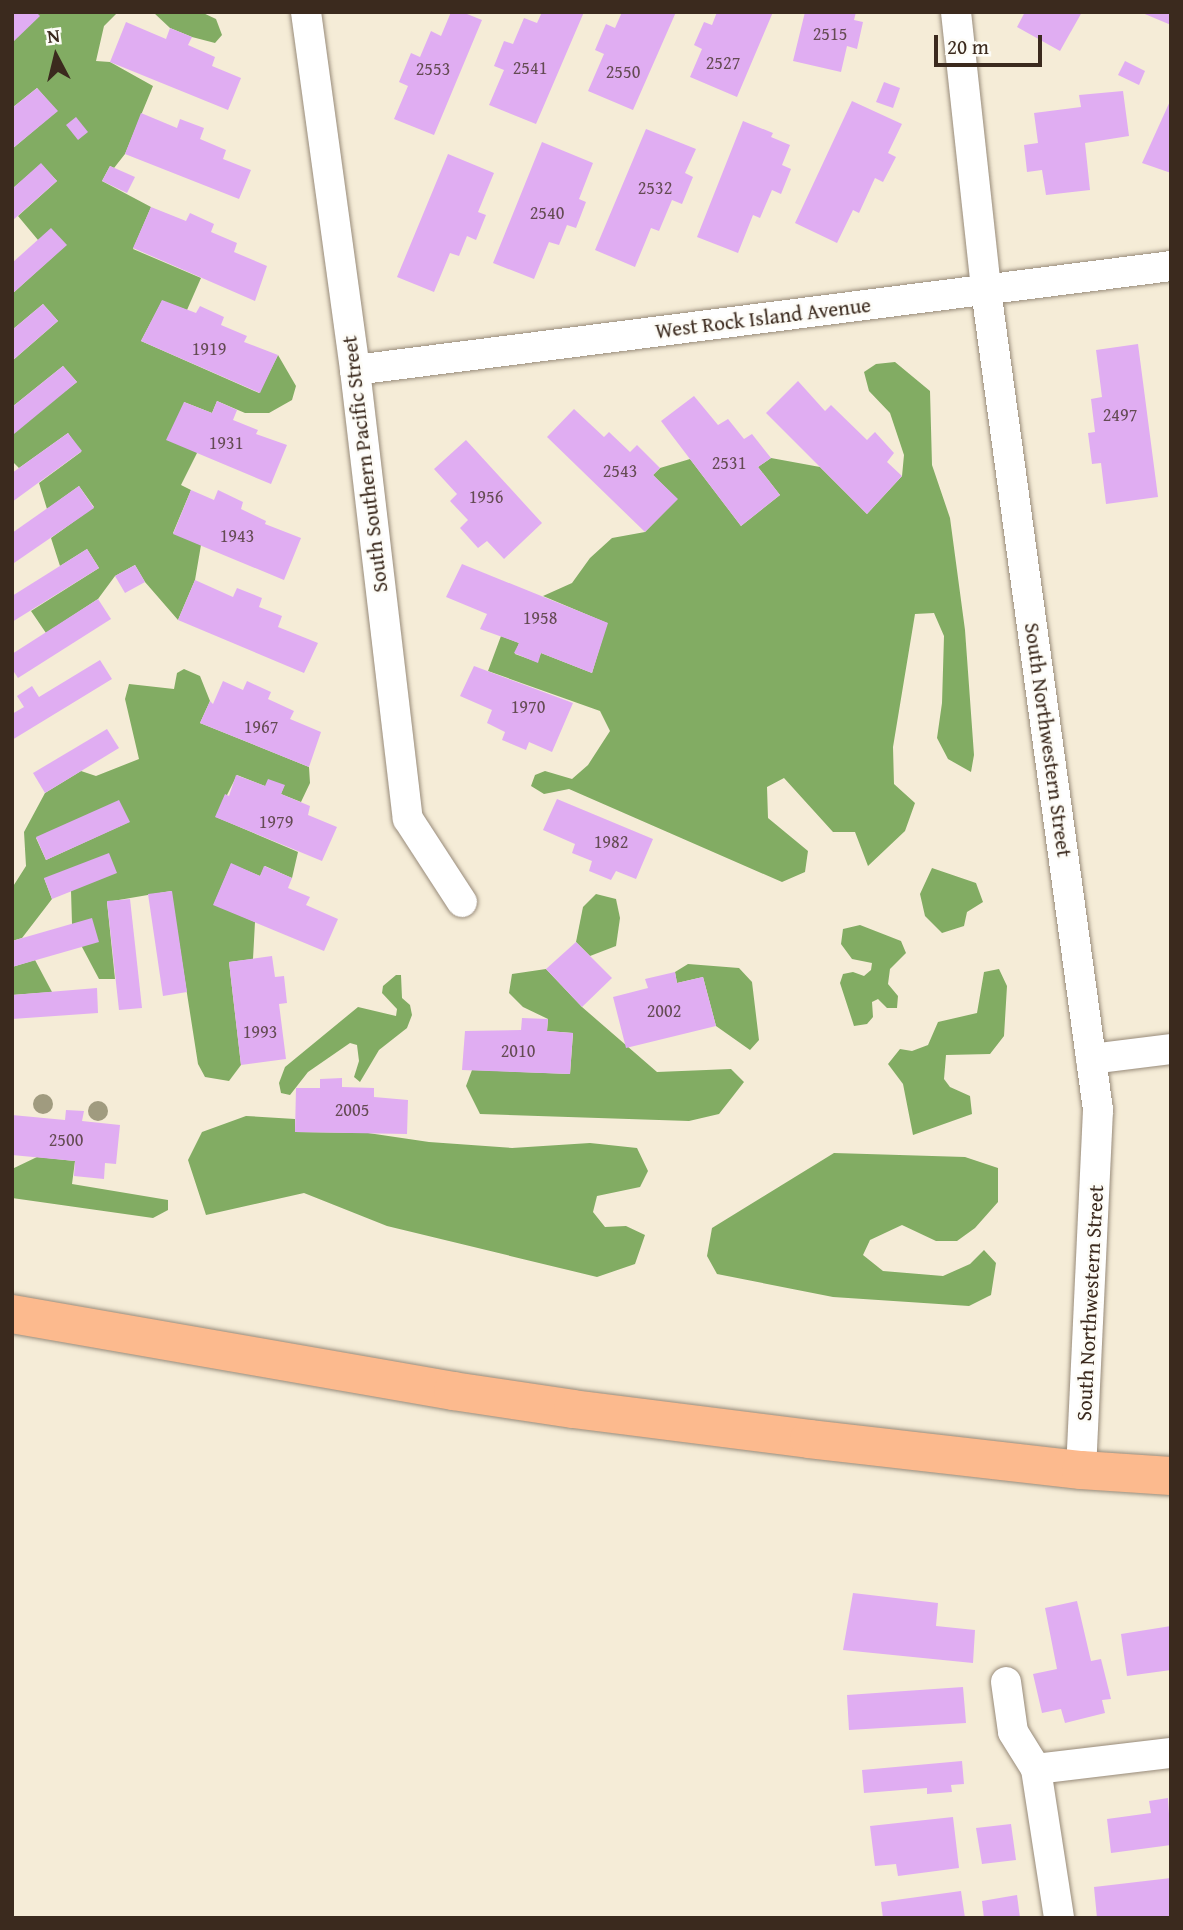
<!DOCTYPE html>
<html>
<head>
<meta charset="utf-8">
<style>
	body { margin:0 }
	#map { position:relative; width:1183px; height:1930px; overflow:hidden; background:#f5ecd7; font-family:"Gentium Book Plus",serif }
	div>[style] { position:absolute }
	.forest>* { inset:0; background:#82ac63 }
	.building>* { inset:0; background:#e0adf2 }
	.roads { filter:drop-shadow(0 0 2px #988b7a) drop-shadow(0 0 2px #988b7a) }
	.street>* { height:30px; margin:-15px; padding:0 15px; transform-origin:15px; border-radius:15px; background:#fff }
	.primary>* { height:38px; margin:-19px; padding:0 19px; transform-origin:19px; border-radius:19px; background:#fcba8e }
	.trees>* { width:20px; height:20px; margin:-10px; border-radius:50%; background:#a09b7f }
	span { translate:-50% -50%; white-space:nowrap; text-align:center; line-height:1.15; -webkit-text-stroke:5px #fdfcf7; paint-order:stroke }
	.number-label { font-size:18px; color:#644b53 }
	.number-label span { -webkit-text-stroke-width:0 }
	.street-label { font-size:21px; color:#3b2a1e }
	.frame { position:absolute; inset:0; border:14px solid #3b2a1e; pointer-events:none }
	.north { position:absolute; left:21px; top:21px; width:70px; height:70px; -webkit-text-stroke:5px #fdfcf7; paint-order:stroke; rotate:353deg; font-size:19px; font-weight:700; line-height:28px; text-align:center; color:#3b2a1e }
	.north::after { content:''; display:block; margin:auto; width:24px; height:32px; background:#3b2a1e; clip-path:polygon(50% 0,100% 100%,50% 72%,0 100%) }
	.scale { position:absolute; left:934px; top:35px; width:108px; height:32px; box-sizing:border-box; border:4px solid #3b2a1e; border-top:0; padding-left:9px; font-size:21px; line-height:24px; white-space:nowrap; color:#3b2a1e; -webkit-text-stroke:5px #fdfcf7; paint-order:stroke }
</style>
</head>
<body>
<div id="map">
	<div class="forest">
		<i style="clip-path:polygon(36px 12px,118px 12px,104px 26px,96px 61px,110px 62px,153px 86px,125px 154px,114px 168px,110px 166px,102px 181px,151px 207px,133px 249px,201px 278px,187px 310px,162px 301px,141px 341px,259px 393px,278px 355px,296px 386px,292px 400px,269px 413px,245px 413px,217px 401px,212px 413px,184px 402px,197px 453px,181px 485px,191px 490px,173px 533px,201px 545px,195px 580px,178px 620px,145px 582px,135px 565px,115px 576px,98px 599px,46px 633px,31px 611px,99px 568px,87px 549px,60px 566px,51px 538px,94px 507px,79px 486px,47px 509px,39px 483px,81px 452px,68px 433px,19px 468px,12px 461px,12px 432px,77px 382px,63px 366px,12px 407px,12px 361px,58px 321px,43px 304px,12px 330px,12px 294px,66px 245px,38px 240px,18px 216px,57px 181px,41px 164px,12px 189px,12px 149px,57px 111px,37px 88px,12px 108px,12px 43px)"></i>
		<i style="clip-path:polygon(153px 12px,201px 12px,216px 19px,222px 35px,215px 43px,192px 37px,170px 28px)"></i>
		<i style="clip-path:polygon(895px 362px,930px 391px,932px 465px,950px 518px,965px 630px,974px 755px,971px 772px,948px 759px,937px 738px,942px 703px,944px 636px,934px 613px,915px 614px,893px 747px,894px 784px,915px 803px,905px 831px,868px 866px,855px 832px,833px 832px,784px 778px,767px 787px,768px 818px,808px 851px,805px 872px,782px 882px,569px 789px,544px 794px,531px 786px,535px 775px,545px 771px,572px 779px,588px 765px,610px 731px,600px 711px,488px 671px,501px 636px,519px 643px,515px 654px,537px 662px,541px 653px,592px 673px,607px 623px,543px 596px,572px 583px,590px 558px,612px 538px,645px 532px,677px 499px,653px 475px,660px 468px,690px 459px,741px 526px,780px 495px,758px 467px,771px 458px,820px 467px,867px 514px,902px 476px,904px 455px,890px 413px,869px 391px,864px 372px,876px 364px)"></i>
		<i style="clip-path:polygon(evenodd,184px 669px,200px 676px,210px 701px,200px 723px,309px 767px,310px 783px,301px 802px,281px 794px,284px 786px,265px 786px,237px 775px,216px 817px,298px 852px,292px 878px,265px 866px,260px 876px,231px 864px,214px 904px,255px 922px,253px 959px,229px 962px,241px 1065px,229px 1081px,205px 1077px,198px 1064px,171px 891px,107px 902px,115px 979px,99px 979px,82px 947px,72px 924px,71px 891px,44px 878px,52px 899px,22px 938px,12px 941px,12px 888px,26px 866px,24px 832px,45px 793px,81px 771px,96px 776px,139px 759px,125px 699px,129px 684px,174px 689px,177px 673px,184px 669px,129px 822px,46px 860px,36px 838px,129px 822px)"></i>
		<i style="clip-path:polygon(932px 868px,976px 883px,983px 902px,967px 912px,964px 926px,942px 933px,925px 916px,920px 894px)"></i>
		<i style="clip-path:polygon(596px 894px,616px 899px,620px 918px,616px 946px,590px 956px,576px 942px,583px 907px)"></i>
		<i style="clip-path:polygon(860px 925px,901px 941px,906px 953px,890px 969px,888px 984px,898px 996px,897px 1008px,887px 1008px,878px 999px,872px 1002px,873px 1017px,867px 1024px,854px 1026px,840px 983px,843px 974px,853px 972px,864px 976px,871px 970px,872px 963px,852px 959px,841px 944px,843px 929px)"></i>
		<i style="clip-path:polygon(35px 960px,52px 992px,12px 995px,12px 967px)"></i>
		<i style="clip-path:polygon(688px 964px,739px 968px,752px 982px,759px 1040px,750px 1050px,716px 1026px,703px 977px,677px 983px,675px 972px)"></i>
		<i style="clip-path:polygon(546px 969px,582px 1007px,657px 1072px,731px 1069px,744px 1082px,719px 1114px,689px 1121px,480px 1114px,466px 1086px,472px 1070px,570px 1074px,573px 1033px,547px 1031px,548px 1019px,523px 1007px,509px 993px,512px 974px)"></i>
		<i style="clip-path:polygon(999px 969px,1007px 986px,1004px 1036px,990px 1054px,946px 1055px,944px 1079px,950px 1087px,970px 1096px,972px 1114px,913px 1135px,903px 1084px,888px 1064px,900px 1049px,912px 1051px,928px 1045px,938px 1022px,977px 1013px,984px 972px)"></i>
		<i style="clip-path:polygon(396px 975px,401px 975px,402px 998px,410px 1005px,412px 1015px,407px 1028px,379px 1050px,360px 1082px,354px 1077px,359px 1061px,357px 1045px,350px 1043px,308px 1072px,290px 1095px,281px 1093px,279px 1083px,285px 1067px,358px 1007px,396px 1016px,397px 1009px,382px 993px,383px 986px)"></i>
		<i style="clip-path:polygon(246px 1116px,295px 1119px,295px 1132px,368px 1133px,429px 1142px,512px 1148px,590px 1143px,637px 1148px,648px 1171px,640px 1187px,597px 1196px,593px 1212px,605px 1227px,626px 1226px,645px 1235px,635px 1264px,597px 1277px,387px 1226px,304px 1193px,206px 1215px,188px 1160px,202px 1132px)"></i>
		<i style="clip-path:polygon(834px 1153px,965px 1157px,998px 1168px,998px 1202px,975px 1228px,957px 1241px,936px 1241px,902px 1225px,870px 1240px,863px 1255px,883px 1271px,943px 1276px,970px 1264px,984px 1250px,996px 1263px,991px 1295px,969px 1306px,833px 1297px,717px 1274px,707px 1256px,712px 1228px)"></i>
		<i style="clip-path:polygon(37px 1157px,75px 1161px,72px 1184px,168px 1200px,168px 1210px,153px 1218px,12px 1198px,12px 1169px)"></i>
	</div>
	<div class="building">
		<i style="clip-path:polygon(12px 12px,36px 12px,40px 16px,12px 43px)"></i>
		<i style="clip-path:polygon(451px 12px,462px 12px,482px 20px,434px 135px,394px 119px,408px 86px,399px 82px,411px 53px,420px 57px,431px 31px,441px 36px)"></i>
		<i style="clip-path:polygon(542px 12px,584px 12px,536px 124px,489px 105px,504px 70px,494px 66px,504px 41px,513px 44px,524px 18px,537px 23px)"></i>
		<i style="clip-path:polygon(622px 12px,676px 12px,633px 110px,588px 91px,604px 54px,595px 50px,606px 24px,615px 28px)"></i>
		<i style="clip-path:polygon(717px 12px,773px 12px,737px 97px,690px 77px,702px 49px,694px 45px,704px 22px,712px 25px)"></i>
		<i style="clip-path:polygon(805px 12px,856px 12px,854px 20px,863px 22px,857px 49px,847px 46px,841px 72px,793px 61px)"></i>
		<i style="clip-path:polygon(1025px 12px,1082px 12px,1060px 51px,1017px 27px)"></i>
		<i style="clip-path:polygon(1140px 12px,1171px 12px,1171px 25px)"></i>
		<i style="clip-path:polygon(126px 22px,166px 39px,170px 28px,192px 37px,188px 45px,215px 57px,212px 66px,241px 78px,228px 110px,110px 62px)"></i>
		<i style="clip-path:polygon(1125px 61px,1145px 71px,1139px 85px,1118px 75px)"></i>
		<i style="clip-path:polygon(884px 82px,900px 88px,893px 108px,876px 102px)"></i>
		<i style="clip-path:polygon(37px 88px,58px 111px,12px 149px,12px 108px)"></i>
		<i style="clip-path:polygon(1123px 91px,1129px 136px,1085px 143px,1090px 190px,1046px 195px,1042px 170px,1027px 172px,1024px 145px,1038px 143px,1034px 113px,1081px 107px,1079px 95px)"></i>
		<i style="clip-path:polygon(1171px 99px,1171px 173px,1142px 163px)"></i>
		<i style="clip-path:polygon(852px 101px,902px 124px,888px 153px,896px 157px,883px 182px,875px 178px,859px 213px,853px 210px,837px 243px,795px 223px)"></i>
		<i style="clip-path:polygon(141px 113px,177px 128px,180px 119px,204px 128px,200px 139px,226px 150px,223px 159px,251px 170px,239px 199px,125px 154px)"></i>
		<i style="clip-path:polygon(76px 117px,88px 132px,78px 140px,66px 125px)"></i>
		<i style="clip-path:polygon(743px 121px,773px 133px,771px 137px,790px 145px,782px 165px,791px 169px,781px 194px,772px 190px,760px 218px,753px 215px,738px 253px,697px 237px)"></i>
		<i style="clip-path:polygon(646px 129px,696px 149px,685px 173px,693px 177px,682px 204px,672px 200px,659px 231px,651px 228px,635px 267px,595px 250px)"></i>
		<i style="clip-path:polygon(542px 142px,593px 163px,579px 199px,586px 202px,576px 228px,567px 225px,559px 245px,549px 242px,534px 279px,493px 263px)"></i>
		<i style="clip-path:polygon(448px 154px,494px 173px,478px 212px,486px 215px,476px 240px,467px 236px,459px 256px,450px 253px,434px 292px,397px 277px)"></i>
		<i style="clip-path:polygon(41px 163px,57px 181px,12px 221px,12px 189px)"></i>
		<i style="clip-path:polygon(110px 166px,135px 177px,127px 193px,102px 181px)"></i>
		<i style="clip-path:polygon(151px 207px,186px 221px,190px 213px,214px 224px,211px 232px,237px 243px,234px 252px,267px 266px,255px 301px,133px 248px)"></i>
		<i style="clip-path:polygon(51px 228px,67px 245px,12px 294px,12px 263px)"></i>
		<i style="clip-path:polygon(162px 300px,196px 313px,200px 306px,224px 317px,221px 325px,247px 336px,244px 342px,278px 355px,260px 393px,141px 341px)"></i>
		<i style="clip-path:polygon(43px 304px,58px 321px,12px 361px,12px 330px)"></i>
		<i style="clip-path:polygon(1138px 344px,1158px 497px,1106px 504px,1101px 463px,1092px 464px,1088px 433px,1095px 432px,1091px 399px,1102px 397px,1096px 350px)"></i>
		<i style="clip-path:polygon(63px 366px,77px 382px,14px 434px,12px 407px)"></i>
		<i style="clip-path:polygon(798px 381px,825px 411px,831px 405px,867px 440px,875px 432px,894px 453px,887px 462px,902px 476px,867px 514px,766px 413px)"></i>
		<i style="clip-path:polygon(694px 396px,718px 425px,728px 419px,744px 439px,752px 434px,771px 458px,758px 467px,780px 495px,741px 526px,661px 421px)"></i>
		<i style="clip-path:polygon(217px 401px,237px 410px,233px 420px,258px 430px,256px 434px,287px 445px,271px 484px,166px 440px,184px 402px,212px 413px)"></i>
		<i style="clip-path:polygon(574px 409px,604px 437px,609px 432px,630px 452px,637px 445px,660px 468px,653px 475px,678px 499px,645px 532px,547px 437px)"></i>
		<i style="clip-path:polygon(68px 433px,82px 451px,12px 502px,12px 473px)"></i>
		<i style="clip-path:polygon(466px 440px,542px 523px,504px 559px,487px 541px,478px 548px,460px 528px,468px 520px,450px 501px,457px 494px,434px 469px)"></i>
		<i style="clip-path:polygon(79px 486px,94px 508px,14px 563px,12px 533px)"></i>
		<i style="clip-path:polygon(191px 490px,214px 500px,218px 490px,243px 502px,241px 509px,266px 521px,265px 524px,301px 538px,284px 580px,173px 534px)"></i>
		<i style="clip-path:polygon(87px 549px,99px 568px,12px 622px,12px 596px)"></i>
		<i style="clip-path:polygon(462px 564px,608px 623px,592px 673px,541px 653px,538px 663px,514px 653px,519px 643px,480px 629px,487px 614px,446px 597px)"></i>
		<i style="clip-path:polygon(135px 565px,145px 582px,125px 593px,115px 576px)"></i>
		<i style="clip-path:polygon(195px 580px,233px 597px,237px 588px,262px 598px,259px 607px,282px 616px,278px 627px,318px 643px,304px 673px,178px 620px)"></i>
		<i style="clip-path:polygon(98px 599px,111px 619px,18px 678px,12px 669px,12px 654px)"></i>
		<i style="clip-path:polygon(100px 660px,112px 679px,12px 740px,12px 714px,24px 707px,17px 696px,32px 686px,39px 697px)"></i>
		<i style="clip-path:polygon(474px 666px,573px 703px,552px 752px,529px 742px,526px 750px,502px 740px,505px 732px,487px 723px,492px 710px,460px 696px)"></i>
		<i style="clip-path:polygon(223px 681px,243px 690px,247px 681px,271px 692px,268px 699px,294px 711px,290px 719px,321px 732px,309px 767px,200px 723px,210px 701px,213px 704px)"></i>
		<i style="clip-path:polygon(107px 729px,119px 748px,45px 793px,33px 773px)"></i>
		<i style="clip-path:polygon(236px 775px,265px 786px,268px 779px,285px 785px,281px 794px,310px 806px,308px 815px,337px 827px,322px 861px,215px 817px,225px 794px,229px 796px)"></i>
		<i style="clip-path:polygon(557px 799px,653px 839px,636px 879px,616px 871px,611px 880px,589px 871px,592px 861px,572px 853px,575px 844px,543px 830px)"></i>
		<i style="clip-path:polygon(119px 800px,130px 822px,46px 860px,36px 837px)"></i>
		<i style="clip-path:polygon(109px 853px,117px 873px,52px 899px,44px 878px)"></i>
		<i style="clip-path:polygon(231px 863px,260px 876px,264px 866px,292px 878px,288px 888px,310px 897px,306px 905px,338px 919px,324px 951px,213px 905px)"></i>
		<i style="clip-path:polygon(172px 891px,187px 992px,163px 996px,148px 894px)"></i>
		<i style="clip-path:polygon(130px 899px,142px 1008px,119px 1010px,107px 901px)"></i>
		<i style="clip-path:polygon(92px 918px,99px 942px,12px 967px,12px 941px)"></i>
		<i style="clip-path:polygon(576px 942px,612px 978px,582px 1007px,546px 969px)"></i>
		<i style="clip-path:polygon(272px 956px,275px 977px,284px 976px,287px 1003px,279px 1004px,286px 1059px,241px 1065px,229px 962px)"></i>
		<i style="clip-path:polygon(675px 972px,677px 983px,703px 977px,716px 1026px,626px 1048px,613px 997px,648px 988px,645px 979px)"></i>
		<i style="clip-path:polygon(97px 988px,98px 1013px,12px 1019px,12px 995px)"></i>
		<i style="clip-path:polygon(522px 1018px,548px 1019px,547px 1031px,573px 1033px,570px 1074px,462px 1070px,465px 1031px,521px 1030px)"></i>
		<i style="clip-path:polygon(342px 1078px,342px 1087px,374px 1088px,374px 1097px,408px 1100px,407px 1134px,295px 1132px,296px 1088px,320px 1088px,320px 1079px)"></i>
		<i style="clip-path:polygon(66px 1110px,84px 1111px,82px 1121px,120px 1125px,116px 1164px,105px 1163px,104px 1179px,74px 1176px,75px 1161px,12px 1155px,12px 1115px,65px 1120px)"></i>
		<i style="clip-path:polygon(853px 1593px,938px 1603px,936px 1626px,975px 1630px,973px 1663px,843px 1650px)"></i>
		<i style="clip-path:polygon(1077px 1601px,1091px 1661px,1101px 1659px,1111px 1699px,1102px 1700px,1105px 1713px,1065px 1723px,1061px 1709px,1042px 1713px,1033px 1674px,1057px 1669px,1045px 1608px)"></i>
		<i style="clip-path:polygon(1171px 1626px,1171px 1670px,1127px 1676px,1121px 1634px)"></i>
		<i style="clip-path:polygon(963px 1687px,966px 1723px,849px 1730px,847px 1695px)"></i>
		<i style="clip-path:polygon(962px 1761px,964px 1784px,951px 1785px,952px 1792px,927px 1794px,927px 1788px,864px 1793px,862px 1770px)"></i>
		<i style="clip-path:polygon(1168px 1798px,1171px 1845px,1111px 1853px,1107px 1819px,1151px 1813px,1149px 1801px)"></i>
		<i style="clip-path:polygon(953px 1817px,959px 1868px,898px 1876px,896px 1864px,875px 1866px,870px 1826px)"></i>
		<i style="clip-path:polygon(1011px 1824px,1016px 1860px,982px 1864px,976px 1828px)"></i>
		<i style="clip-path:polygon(1171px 1878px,1171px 1918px,1097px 1918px,1094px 1887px)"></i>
		<i style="clip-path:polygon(961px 1891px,965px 1918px,883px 1918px,881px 1902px)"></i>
		<i style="clip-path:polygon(1017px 1895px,1020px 1918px,984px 1918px,982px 1901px)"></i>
	</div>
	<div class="roads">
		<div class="street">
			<i style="left:306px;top:12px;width:361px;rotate:82.2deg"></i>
			<i style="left:355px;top:370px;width:452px;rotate:83.3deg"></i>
			<i style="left:408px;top:819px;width:99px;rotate:57deg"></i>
			<i style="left:956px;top:12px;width:280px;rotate:83.8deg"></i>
			<i style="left:986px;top:290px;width:828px;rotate:82.22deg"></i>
			<i style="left:1098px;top:1110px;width:360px;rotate:92.7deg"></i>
			<i style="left:355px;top:370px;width:823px;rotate:-7.26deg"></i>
			<i style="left:1091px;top:1059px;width:81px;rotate:-7.1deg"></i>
			<i style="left:1006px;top:1682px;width:50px;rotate:82deg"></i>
			<i style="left:1013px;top:1732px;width:44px;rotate:58.1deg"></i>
			<i style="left:1036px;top:1769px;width:136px;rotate:-6.8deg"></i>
			<i style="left:1036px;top:1769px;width:151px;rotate:81.2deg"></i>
		</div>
		<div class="primary">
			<i style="left:12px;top:1314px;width:448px;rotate:9.9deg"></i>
			<i style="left:453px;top:1391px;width:121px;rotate:8.5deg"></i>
			<i style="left:573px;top:1409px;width:238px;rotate:7.2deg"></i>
			<i style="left:809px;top:1439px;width:274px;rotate:6.5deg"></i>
			<i style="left:1081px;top:1470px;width:90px;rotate:3.8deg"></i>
		</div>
	</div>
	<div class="trees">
		<i style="left:43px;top:1104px"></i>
		<i style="left:98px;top:1111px"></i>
	</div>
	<div class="number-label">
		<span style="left:830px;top:34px">2515</span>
		<span style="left:723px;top:63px">2527</span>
		<span style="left:530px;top:68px">2541</span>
		<span style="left:433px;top:69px">2553</span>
		<span style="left:623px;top:72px">2550</span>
		<span style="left:655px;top:188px">2532</span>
		<span style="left:547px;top:213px">2540</span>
		<span style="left:209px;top:349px">1919</span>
		<span style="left:1120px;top:415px">2497</span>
		<span style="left:226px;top:443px">1931</span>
		<span style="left:729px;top:463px">2531</span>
		<span style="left:620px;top:471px">2543</span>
		<span style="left:486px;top:497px">1956</span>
		<span style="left:237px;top:536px">1943</span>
		<span style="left:540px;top:618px">1958</span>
		<span style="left:528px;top:707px">1970</span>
		<span style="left:261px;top:727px">1967</span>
		<span style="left:276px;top:822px">1979</span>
		<span style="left:611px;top:842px">1982</span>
		<span style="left:664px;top:1011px">2002</span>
		<span style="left:260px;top:1032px">1993</span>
		<span style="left:518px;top:1051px">2010</span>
		<span style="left:352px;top:1110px">2005</span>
		<span style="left:66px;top:1140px">2500</span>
	</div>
	<div class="street-label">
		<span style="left:763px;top:318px;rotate:-7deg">West Rock Island Avenue</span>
		<span style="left:365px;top:464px;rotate:-97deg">South Southern Pacific Street</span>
		<span style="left:1048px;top:740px;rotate:82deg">South Northwestern Street</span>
		<span style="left:1090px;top:1303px;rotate:-87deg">South Northwestern Street</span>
	</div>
	<div class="frame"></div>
	<div class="north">N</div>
	<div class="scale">20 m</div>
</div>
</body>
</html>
